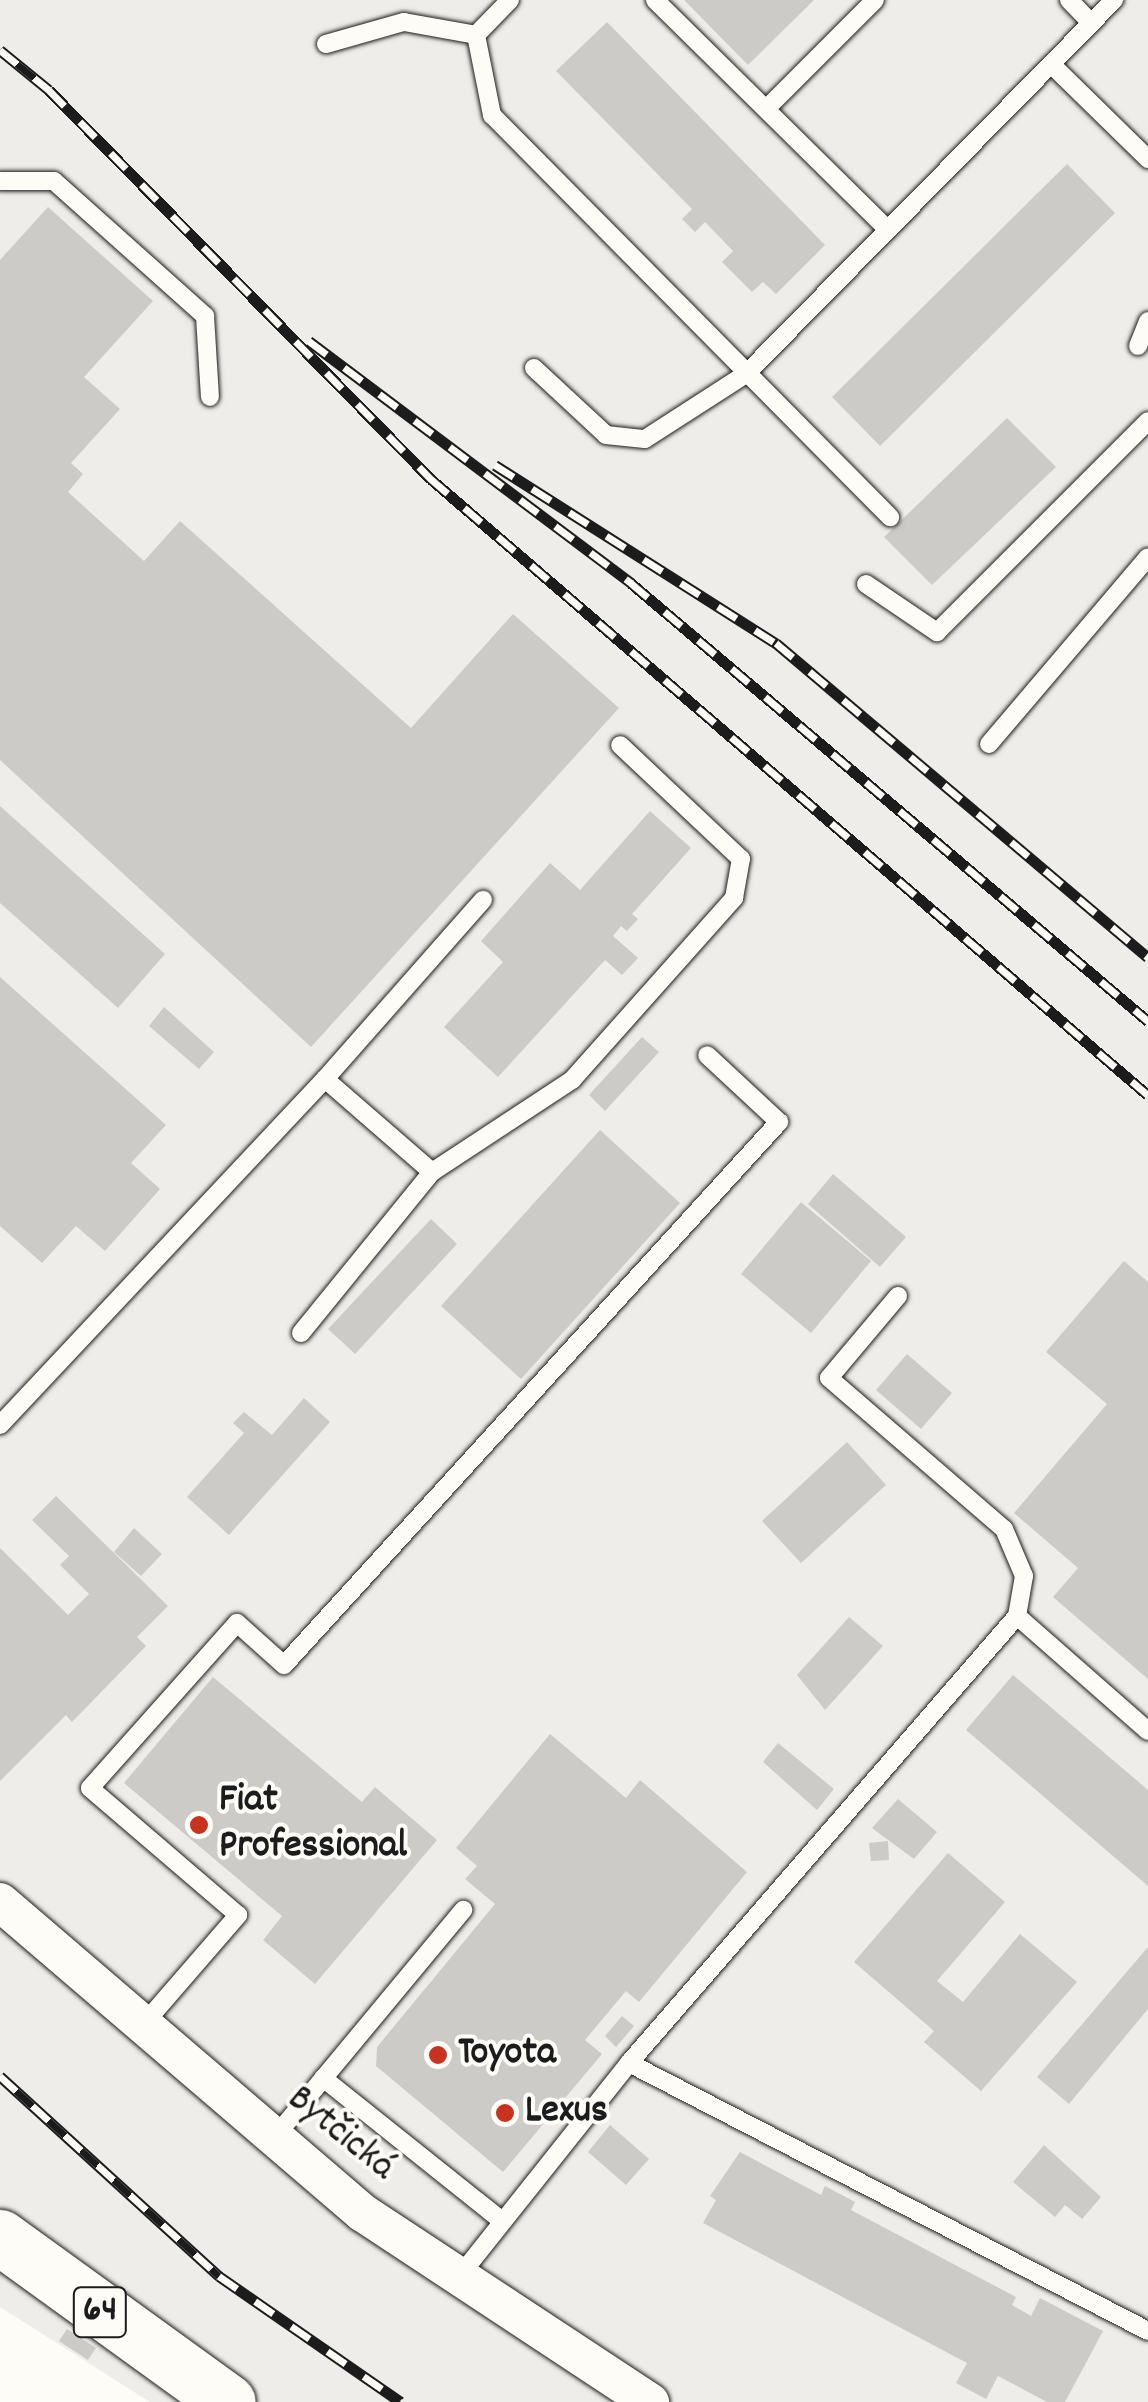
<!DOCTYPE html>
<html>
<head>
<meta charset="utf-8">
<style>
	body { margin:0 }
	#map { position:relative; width:1148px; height:2402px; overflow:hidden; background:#fdfcf7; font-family:Dekko,sans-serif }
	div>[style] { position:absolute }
	.built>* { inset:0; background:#eeede9 }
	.building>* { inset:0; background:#cccbc8 }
	.roads { filter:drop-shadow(0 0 2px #1c1c1c) drop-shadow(0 0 2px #1c1c1c) }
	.lane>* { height:18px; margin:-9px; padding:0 9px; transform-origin:9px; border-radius:9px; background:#fdfcf7 }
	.street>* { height:38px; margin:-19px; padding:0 19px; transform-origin:19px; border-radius:19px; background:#fdfcf7 }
	.primary>* { height:55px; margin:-27.5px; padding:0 27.5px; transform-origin:27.5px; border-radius:27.5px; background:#fdfcf7 }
	.rail>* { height:11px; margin-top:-5.5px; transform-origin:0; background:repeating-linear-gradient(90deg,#fdfcf7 0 22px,#1c1c1c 0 44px); box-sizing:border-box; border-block:2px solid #1c1c1c }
	.dots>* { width:28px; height:28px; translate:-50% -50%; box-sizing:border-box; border:5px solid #fdfcf7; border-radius:50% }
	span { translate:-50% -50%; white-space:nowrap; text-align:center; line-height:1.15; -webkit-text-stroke:8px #fdfcf7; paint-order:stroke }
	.shield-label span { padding:2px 8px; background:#fdfcf7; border:2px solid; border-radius:8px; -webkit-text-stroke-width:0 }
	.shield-label { font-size:38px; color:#1c1c1c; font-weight:700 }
	.poi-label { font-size:40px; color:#1c1c1c; font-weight:700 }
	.left { translate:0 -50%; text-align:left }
	.street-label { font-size:40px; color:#1c1c1c }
</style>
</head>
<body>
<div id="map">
	<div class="built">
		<i style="clip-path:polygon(0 0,1148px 0,1148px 2402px,150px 2402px,0 2307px)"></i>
	</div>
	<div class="building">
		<i style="clip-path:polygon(684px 0,814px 0,748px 65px)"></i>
		<i style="clip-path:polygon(607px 22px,825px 245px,776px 294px,763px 282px,752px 292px,722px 262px,733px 251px,705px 222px,695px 232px,682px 219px,692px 209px,556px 71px)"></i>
		<i style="clip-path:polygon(1067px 164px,1115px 213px,880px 446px,832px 397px)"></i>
		<i style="clip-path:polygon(48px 207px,153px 301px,84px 377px,120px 409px,71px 463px,83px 474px,68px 492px,144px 561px,180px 521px,411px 728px,513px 614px,619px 708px,311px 1047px,0 760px,0 260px)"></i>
		<i style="clip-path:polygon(1007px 418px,1056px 467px,932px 585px,884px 537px)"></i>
		<i style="clip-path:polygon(0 806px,165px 954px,118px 1008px,0 903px)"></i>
		<i style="clip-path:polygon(650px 811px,691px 848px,632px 914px,638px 919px,627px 931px,621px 926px,613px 936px,638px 958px,622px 975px,605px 960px,498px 1077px,444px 1027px,503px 962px,481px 941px,550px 863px,580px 890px)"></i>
		<i style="clip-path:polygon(0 977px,166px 1125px,131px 1163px,160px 1189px,105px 1251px,76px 1226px,42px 1263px,0 1226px)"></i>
		<i style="clip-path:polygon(164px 1007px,214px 1052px,199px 1069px,149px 1026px)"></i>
		<i style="clip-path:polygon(642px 1037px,659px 1052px,605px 1111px,589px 1095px)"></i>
		<i style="clip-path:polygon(600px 1130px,680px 1203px,521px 1379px,441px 1306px)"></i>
		<i style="clip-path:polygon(833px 1174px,906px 1237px,880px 1267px,808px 1204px)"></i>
		<i style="clip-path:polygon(801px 1202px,871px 1261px,811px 1333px,741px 1274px)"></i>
		<i style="clip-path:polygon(431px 1219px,457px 1244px,355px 1354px,328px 1329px)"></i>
		<i style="clip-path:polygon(1124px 1261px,1148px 1282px,1148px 1679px,1053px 1597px,1078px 1568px,1014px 1513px,1107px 1404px,1046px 1352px)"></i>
		<i style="clip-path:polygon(907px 1354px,952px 1393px,921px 1429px,876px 1390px)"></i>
		<i style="clip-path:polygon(304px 1398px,330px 1422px,229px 1535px,187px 1497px,244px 1433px,233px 1423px,244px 1412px,272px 1435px)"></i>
		<i style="clip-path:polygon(847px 1442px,886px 1485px,801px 1563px,762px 1521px)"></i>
		<i style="clip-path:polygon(56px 1496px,168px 1606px,137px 1637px,146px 1646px,72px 1722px,66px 1715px,0 1781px,0 1548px,68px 1615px,89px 1594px,60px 1565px,69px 1556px,32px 1520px)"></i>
		<i style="clip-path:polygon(134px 1528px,162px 1554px,141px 1576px,114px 1552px)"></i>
		<i style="clip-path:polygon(849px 1617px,883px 1646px,825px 1710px,797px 1675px)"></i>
		<i style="clip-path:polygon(1013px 1675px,1148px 1790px,1148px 1886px,966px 1730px)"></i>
		<i style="clip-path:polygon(213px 1677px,362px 1802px,375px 1787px,437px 1840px,315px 1984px,263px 1940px,282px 1916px,124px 1783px)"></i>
		<i style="clip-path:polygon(550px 1734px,626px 1798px,640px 1780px,747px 1872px,639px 2002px,626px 1991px,585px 2040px,602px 2054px,503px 2172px,376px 2066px,377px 2047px,495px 1904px,465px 1879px,477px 1866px,456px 1848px)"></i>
		<i style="clip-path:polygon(778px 1743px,834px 1789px,817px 1810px,763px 1762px)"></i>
		<i style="clip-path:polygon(898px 1799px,937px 1832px,914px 1859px,872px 1828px)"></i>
		<i style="clip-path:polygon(888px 1841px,889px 1860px,871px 1861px,869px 1843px)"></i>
		<i style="clip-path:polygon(948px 1853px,1005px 1902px,937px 1981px,963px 2002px,1020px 1934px,1077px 1982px,981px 2091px,924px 2042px,934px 2031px,854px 1962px)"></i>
		<i style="clip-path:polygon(1148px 1947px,1148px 2009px,1069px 2104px,1037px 2077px)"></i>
		<i style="clip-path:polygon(622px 2016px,634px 2026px,616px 2047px,605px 2036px)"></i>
		<i style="clip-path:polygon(610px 2125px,649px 2159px,626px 2185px,588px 2152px)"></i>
		<i style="clip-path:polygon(1044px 2145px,1101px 2197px,1082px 2219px,1065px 2205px,1055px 2217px,1013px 2182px)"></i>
		<i style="clip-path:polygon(740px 2152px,821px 2195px,825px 2186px,855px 2202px,851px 2210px,1016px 2297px,1012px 2305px,1031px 2316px,1040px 2298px,1103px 2331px,1065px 2402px,1047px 2402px,998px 2376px,986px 2399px,956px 2383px,967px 2363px,703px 2223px,716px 2200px,710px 2196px)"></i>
		<i style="clip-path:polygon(67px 2329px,96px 2348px,88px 2360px,59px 2341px)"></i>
	</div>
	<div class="roads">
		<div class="lane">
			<i style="left:510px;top:0;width:49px;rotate:134.2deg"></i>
			<i style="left:476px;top:35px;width:82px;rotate:78.7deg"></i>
			<i style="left:492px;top:115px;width:566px;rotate:45.29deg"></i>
			<i style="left:655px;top:0;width:327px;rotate:44.6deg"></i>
			<i style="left:1069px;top:0;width:32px;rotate:46deg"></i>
			<i style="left:326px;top:44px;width:81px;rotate:-15.8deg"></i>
			<i style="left:404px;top:22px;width:73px;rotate:10.2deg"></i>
			<i style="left:1051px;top:64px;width:136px;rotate:44.4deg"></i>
			<i style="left:766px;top:109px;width:154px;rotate:-45deg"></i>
			<i style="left:0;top:181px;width:54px"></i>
			<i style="left:54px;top:181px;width:203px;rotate:41.8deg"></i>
			<i style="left:205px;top:316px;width:81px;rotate:86.5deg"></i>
			<i style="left:1138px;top:346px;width:27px;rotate:-68deg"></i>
			<i style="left:534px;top:368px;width:98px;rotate:42.9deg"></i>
			<i style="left:606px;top:435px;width:39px;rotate:6deg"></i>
			<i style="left:645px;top:439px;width:120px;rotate:-32.8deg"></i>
			<i style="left:746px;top:374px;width:525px;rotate:-45.46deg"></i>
			<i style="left:866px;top:584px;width:86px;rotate:34.1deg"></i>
			<i style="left:937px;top:632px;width:298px;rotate:-45deg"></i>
			<i style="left:989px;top:744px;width:245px;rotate:-49.6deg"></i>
			<i style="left:325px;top:1079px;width:142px;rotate:41deg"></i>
			<i style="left:898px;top:1296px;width:107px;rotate:130.1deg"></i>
			<i style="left:829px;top:1378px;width:231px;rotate:40.8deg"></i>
			<i style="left:1004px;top:1529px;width:51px;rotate:66.9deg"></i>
			<i style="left:1024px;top:1576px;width:41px;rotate:99.9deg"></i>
			<i style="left:301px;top:1333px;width:208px;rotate:-50.9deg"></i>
			<i style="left:432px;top:1172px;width:168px;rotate:-33.3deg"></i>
			<i style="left:572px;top:1080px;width:244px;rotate:-48.3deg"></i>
			<i style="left:734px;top:898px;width:40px;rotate:-80deg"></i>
			<i style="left:741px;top:859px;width:166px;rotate:-136.7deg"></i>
			<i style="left:0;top:1425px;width:475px;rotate:-46.8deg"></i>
			<i style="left:325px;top:1079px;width:239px;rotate:-48.6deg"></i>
			<i style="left:142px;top:2026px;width:147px;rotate:-49.1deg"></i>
			<i style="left:238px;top:1915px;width:195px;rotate:-139.4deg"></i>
			<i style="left:90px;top:1788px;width:221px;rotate:-48.3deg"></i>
			<i style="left:237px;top:1623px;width:63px;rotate:41.8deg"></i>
			<i style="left:284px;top:1665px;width:735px;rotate:-47.65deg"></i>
			<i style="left:779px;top:1122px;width:98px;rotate:-137.1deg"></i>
			<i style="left:629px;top:2063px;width:584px;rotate:27.31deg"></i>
			<i style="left:323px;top:2078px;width:229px;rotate:38.6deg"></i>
			<i style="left:273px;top:2139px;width:298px;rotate:-50.3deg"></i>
			<i style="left:458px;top:2278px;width:275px;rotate:-51.5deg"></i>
			<i style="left:629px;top:2063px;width:592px;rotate:-49.04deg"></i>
			<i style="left:1017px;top:1616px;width:174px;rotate:41.3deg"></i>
		</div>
		<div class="street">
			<i style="left:0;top:1902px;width:478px;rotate:40.6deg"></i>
			<i style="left:363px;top:2213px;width:344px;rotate:33.4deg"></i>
		</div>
		<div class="primary">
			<i style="left:0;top:2237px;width:281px;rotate:35.9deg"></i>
		</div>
	</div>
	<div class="rail">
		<i style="left:0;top:50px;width:63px;rotate:39.2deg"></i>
		<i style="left:49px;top:90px;width:545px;rotate:45.52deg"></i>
		<i style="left:431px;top:479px;width:945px;rotate:40.67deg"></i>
		<i style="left:309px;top:341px;width:403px;rotate:36.9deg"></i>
		<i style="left:631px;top:583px;width:678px;rotate:40.27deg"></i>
		<i style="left:495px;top:465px;width:333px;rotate:32.4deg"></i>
		<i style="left:776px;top:643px;width:487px;rotate:40.2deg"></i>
		<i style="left:0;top:2076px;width:297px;rotate:42.4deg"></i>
		<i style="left:219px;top:2276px;width:221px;rotate:34.7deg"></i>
	</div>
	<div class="dots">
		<i style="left:199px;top:1825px;background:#c8321e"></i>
		<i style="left:438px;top:2055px;background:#c8321e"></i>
		<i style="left:505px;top:2113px;background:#c8321e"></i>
	</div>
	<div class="shield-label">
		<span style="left:100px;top:2312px">64</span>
	</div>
	<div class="poi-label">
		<span class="left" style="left:219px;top:1825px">Fiat<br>Professional</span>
		<span class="left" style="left:458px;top:2055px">Toyota</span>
		<span class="left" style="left:525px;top:2113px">Lexus</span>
	</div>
	<div class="street-label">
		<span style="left:340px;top:2135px;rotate:39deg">Bytčická</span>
	</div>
</div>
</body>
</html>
